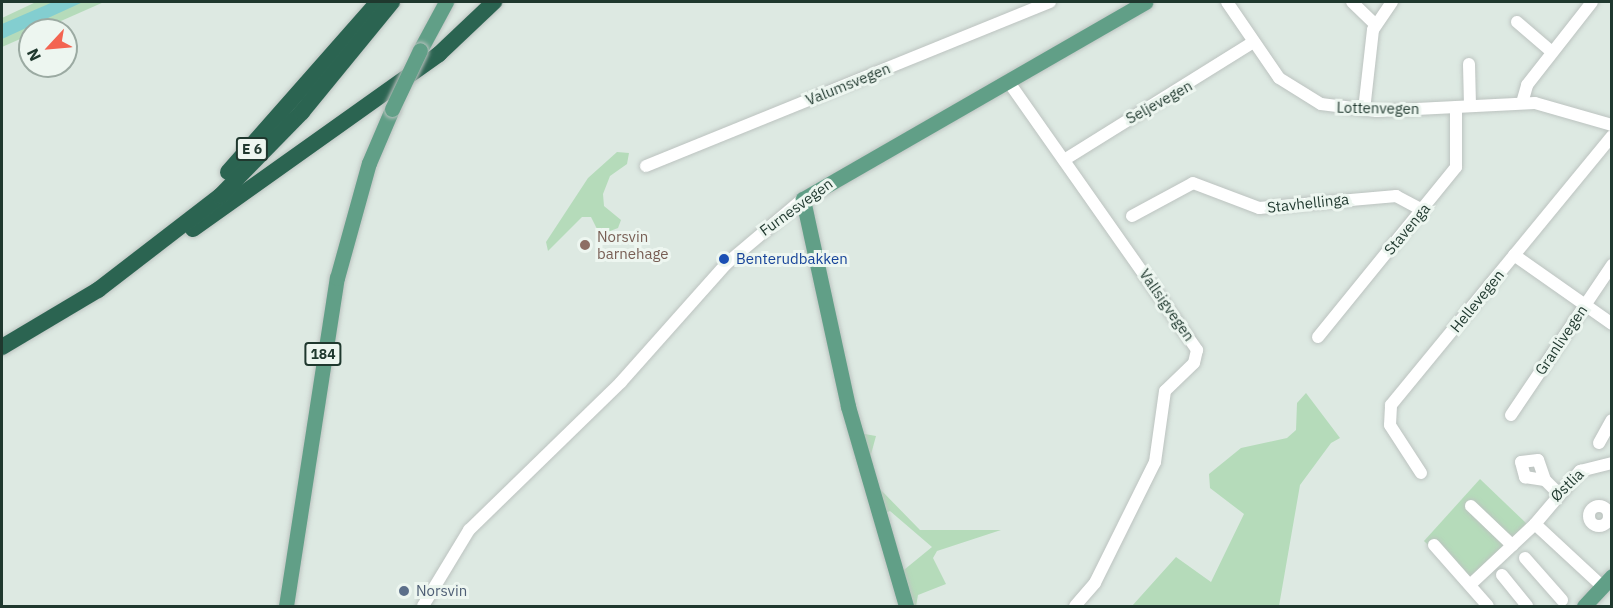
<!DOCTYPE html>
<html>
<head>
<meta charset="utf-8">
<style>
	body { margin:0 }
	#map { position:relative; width:1613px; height:608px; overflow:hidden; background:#dde9e2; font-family:"IBM Plex Sans",sans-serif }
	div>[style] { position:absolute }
	.green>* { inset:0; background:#b5dbba }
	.water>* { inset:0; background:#83ced0 }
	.roads { filter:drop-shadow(0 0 2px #bcc3c0) drop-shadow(0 0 2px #bcc3c0) }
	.minor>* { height:12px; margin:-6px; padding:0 6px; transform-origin:6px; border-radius:6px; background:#fff }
	.minor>.ring { margin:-6px; padding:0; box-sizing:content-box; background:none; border:12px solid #fff; border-radius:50% }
	.major>* { height:15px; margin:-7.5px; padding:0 7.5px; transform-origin:7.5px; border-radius:7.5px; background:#619f87 }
	.highway>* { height:16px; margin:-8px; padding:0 8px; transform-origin:8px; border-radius:8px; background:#2b6451 }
	.bridges { filter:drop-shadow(0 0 2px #bcc3c0) drop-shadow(0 0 2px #bcc3c0) }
	.major-bridge>* { height:15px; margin:-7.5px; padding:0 7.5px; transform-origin:7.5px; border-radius:7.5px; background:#619f87 }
	.dots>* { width:16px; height:16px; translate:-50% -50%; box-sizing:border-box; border:3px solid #edf6f0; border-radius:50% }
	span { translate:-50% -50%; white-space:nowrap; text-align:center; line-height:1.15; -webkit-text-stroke:6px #edf6f0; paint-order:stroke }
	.shield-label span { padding:2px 4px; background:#edf6f0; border:2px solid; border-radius:4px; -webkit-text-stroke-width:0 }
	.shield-label { font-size:14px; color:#1f382e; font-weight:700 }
	.street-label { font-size:15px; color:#1f382e }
	.education-label { font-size:15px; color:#785e54 }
	.left { translate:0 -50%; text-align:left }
	.transit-label { font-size:15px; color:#164399 }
	.service-label { font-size:15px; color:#4e5e75 }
	.frame { position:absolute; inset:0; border:3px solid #1f382e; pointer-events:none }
	.north { position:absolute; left:18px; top:18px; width:60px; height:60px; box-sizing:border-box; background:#edf6f0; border:2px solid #9baaa2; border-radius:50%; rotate:244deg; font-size:16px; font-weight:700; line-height:24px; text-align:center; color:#1f382e }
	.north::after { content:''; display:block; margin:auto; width:21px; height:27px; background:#f36451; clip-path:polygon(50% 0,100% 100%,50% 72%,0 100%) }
</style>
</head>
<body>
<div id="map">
	<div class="green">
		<i style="clip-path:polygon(36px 2px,104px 2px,2px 47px,2px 18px)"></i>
		<i style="clip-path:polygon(617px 152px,629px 153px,627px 164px,610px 176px,603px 194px,604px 206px,621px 220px,618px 228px,600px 235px,591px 217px,582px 217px,548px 251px,546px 242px,588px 178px)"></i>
		<i style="clip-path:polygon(1306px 393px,1340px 438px,1331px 443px,1300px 485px,1279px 606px,1132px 606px,1176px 557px,1211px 582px,1244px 514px,1210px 488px,1209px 474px,1241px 448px,1287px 438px,1296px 430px,1297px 403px)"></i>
		<i style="clip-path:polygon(859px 433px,876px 436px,870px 458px,878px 487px,920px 530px,1001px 530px,937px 551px,933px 558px,946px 584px,918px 595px,916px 606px,910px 606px,899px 574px,932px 547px,890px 511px,881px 515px)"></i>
		<i style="clip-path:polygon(1480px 479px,1528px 525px,1468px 584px,1424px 541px)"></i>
	</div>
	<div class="water">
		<i style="clip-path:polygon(53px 2px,83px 2px,2px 39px,2px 24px)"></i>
	</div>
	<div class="roads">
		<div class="minor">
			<i style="left:1227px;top:2px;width:92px;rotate:55.6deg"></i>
			<i style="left:1279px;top:78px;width:49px;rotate:31.8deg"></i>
			<i style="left:1321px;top:104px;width:56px;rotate:7.1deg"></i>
			<i style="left:1377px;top:111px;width:158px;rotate:-2.9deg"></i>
			<i style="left:1535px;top:103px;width:80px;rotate:15.9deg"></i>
			<i style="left:1352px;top:2px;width:32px;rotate:44deg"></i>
			<i style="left:1517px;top:22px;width:46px;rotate:40.6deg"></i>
			<i style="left:1469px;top:64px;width:42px;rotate:88.6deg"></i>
			<i style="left:1008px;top:81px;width:329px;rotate:54.9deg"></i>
			<i style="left:1197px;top:350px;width:13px;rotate:103deg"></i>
			<i style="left:1194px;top:363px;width:40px;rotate:136deg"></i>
			<i style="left:1165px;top:391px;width:72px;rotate:98deg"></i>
			<i style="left:1155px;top:462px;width:135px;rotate:116.4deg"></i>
			<i style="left:1095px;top:583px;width:30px;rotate:131deg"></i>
			<i style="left:1522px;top:103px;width:19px;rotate:-74deg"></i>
			<i style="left:1527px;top:85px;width:105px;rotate:-51.9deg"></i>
			<i style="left:1364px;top:110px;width:81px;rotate:-83.6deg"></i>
			<i style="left:1373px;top:30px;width:34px;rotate:-56deg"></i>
			<i style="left:1064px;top:160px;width:221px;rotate:-31.9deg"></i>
			<i style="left:646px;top:166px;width:436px;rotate:-22.1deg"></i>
			<i style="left:1132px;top:216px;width:69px;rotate:-28.4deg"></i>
			<i style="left:1193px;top:183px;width:71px;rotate:20.7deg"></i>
			<i style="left:1259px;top:208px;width:138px;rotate:-5deg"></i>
			<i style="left:1396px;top:196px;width:30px;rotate:28deg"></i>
			<i style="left:1514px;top:255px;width:120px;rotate:35.1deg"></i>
			<i style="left:1318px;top:337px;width:219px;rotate:-50.9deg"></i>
			<i style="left:1456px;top:167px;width:60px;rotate:-90deg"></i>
			<i style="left:1511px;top:415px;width:181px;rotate:-56deg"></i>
			<i style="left:1599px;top:443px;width:26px;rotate:-61deg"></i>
			<i style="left:1421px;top:473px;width:57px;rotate:-122.9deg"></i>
			<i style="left:1390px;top:425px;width:20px;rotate:-87deg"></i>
			<i style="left:1391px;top:405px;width:348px;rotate:-50.6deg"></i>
			<i style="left:1545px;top:480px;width:21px;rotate:-109deg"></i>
			<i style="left:1538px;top:460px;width:17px;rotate:173deg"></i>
			<i style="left:1521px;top:462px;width:16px;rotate:75deg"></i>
			<i style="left:1525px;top:477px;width:20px;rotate:9deg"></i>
			<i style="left:1545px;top:480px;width:18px;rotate:45deg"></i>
			<i style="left:1471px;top:506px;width:57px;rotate:43.6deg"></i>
			<i class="ring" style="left:1589px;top:506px;width:8px;height:8px"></i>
			<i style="left:1535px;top:524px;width:91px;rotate:42.8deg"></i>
			<i style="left:1434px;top:545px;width:81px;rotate:48.5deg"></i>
			<i style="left:1525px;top:558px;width:56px;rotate:48.6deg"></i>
			<i style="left:1502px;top:575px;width:40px;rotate:51deg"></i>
			<i style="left:1470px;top:585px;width:89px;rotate:-43.2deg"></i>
			<i style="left:1535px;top:524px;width:70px;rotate:-49.7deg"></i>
			<i style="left:1580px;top:471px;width:33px;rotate:-14deg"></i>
			<i style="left:423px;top:606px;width:89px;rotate:-58.8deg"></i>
			<i style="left:469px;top:530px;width:212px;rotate:-44.2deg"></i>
			<i style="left:621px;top:382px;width:158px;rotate:-48.3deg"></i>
			<i style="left:726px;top:264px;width:101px;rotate:-40.2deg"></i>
		</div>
		<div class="major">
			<i style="left:420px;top:50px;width:55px;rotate:-61.6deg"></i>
			<i style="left:286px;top:606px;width:332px;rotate:-81.2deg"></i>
			<i style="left:337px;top:278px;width:119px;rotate:-74.5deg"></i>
			<i style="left:369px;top:163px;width:59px;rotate:-66.9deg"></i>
			<i style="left:906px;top:606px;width:208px;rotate:-106.2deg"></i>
			<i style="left:848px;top:406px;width:212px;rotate:-102.3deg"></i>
			<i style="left:803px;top:199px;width:395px;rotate:-29.9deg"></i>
			<i style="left:1584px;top:606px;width:41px;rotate:-47deg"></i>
		</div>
		<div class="highway">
			<i style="left:228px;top:172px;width:227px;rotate:-48.6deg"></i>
			<i style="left:193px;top:229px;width:302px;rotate:-35.4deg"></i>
			<i style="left:439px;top:54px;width:76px;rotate:-43.4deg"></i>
			<i style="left:2px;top:347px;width:112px;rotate:-30.7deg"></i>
			<i style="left:98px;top:290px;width:154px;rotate:-37.6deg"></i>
			<i style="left:220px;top:196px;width:117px;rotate:-45.7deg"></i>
			<i style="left:302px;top:112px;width:142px;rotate:-50.7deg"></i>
		</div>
	</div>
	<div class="bridges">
		<div class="major-bridge">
			<i style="left:392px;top:109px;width:65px;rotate:-64.6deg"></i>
		</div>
	</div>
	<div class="dots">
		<i style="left:585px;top:245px;background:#8d6e63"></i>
		<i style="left:724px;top:259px;background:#1a4fb4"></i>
		<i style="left:404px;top:591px;background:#5c6f8a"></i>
	</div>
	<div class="shield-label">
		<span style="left:252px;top:149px">E 6</span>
		<span style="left:323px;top:354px">184</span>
	</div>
	<div class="street-label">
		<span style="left:848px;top:84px;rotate:-22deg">Valumsvegen</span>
		<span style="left:1159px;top:102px;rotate:-29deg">Seljevegen</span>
		<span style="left:1378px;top:108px;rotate:1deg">Lottenvegen</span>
		<span style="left:1308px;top:203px;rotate:-6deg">Stavhellinga</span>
		<span style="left:796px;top:207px;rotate:-36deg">Furnesvegen</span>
		<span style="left:1407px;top:229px;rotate:-50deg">Stavenga</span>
		<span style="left:1477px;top:301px;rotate:-51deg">Hellevegen</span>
		<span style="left:1167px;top:305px;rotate:55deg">Vallsigvegen</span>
		<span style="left:1561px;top:340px;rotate:-56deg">Granlivegen</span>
		<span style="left:1567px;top:485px;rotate:-44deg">Østlia</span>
	</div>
	<div class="education-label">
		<span class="left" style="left:597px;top:245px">Norsvin<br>barnehage</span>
	</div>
	<div class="transit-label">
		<span class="left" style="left:736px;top:259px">Benterudbakken</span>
	</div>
	<div class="service-label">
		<span class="left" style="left:416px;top:591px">Norsvin</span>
	</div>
	<div class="frame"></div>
	<div class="north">N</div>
</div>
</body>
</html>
